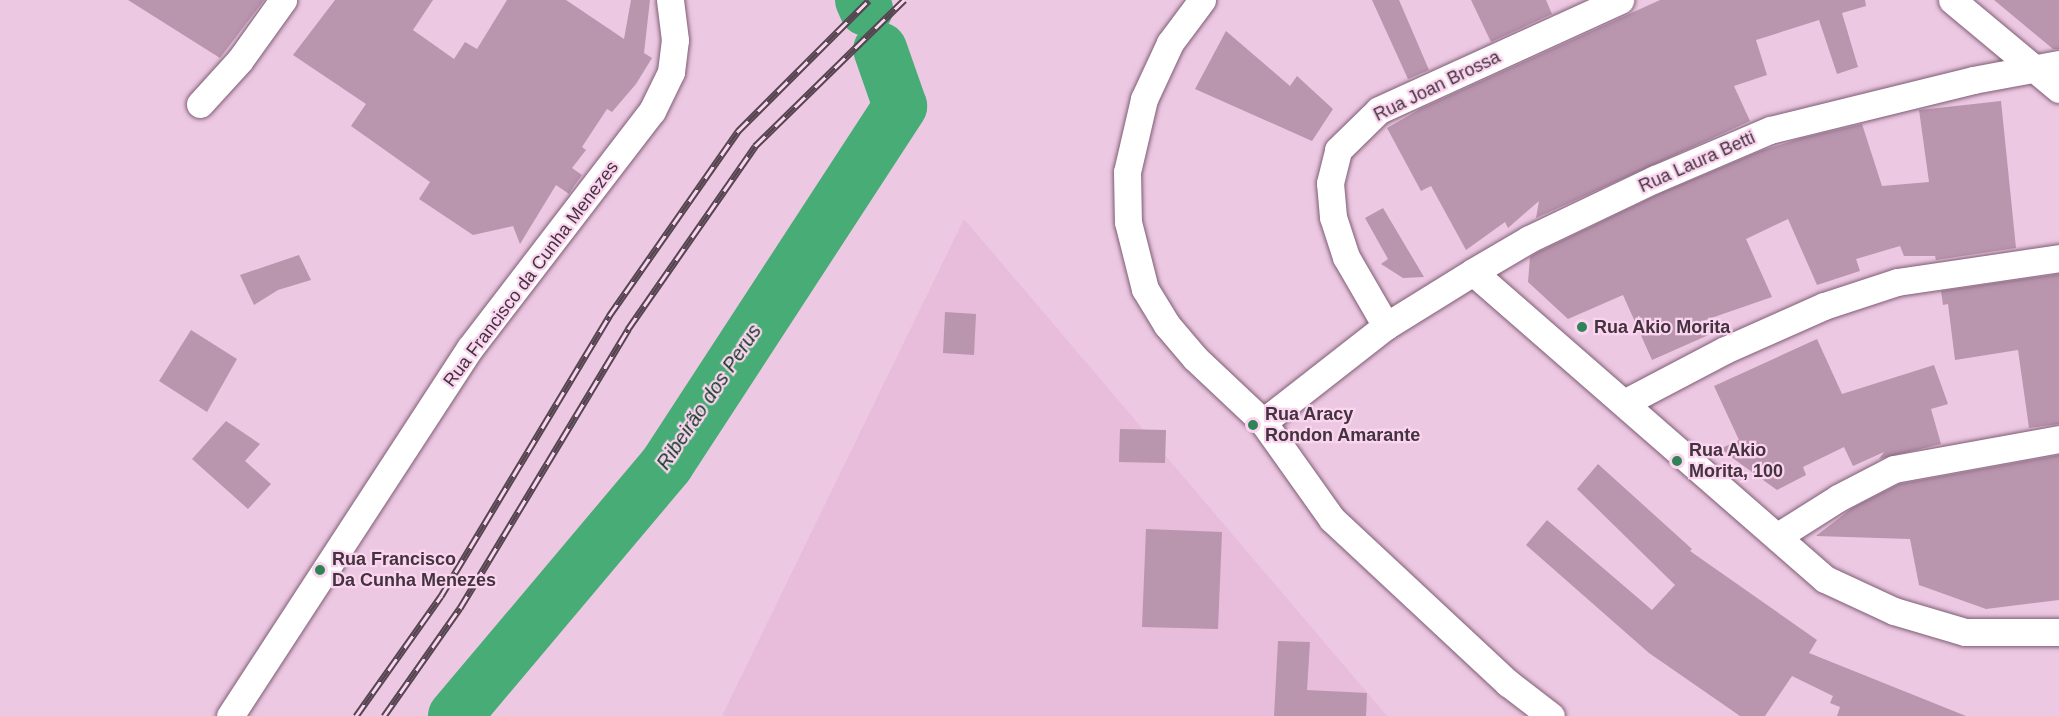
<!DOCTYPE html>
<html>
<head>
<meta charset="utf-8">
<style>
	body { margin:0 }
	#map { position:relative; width:2059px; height:716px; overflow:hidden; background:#edc8e2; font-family:Helvetica,sans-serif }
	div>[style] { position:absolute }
	.built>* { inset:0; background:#e8bcdb }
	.river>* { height:54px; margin:-27px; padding:0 27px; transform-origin:27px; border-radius:27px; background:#47ac76 }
	.building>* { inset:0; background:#b995ae }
	.roads { filter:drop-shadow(0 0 2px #7d5d74) drop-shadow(0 0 2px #7d5d74) }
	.minor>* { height:27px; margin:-13.5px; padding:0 13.5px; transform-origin:13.5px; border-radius:13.5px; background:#fff }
	.rail>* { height:7px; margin-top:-3.5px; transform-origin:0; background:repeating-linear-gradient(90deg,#fbd5ef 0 14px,#564551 0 28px); box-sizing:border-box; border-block:2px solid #564551 }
	.dots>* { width:16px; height:16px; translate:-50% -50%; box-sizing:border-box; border:3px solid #fbd5ef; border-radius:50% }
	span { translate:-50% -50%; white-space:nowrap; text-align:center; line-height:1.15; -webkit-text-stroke:4.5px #fbd5ef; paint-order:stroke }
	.street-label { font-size:18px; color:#42333e }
	.poi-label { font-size:18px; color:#42333e; font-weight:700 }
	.left { translate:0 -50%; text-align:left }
	.water-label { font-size:20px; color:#0e3923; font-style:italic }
</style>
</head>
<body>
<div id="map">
	<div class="built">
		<i style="clip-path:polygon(964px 219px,1387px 716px,722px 716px)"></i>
	</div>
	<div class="river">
		<i style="left:862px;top:0;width:10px;rotate:66deg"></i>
		<i style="left:455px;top:716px;width:329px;rotate:-49.9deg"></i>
		<i style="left:667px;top:464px;width:427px;rotate:-56.9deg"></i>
		<i style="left:900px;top:106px;width:60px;rotate:-109.3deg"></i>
	</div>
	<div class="building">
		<i style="clip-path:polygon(128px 0,264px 0,220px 58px)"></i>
		<i style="clip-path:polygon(335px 0,433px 0,413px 30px,454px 59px,465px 42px,477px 49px,507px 0,566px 0,624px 39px,631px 0,650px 0,644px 53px,652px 58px,636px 84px,612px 112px,607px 109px,582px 147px,586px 150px,572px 168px,582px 175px,574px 186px,569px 194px,556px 185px,520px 244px,513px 226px,473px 235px,419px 199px,430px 182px,351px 126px,366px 104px,293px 55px)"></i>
		<i style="clip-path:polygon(1372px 0,1399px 0,1429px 70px,1408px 79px)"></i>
		<i style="clip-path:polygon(1471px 0,1546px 0,1552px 14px,1491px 42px)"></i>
		<i style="clip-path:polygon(1660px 0,1865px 0,1866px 6px,1842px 13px,1858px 67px,1837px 74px,1819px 20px,1756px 40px,1767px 75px,1734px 86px,1750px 121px,1536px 218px,1539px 201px,1508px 228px,1505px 222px,1466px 250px,1431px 186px,1421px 191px,1387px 128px,1422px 108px)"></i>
		<i style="clip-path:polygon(1994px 0,2059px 0,2059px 49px,2053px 49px)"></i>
		<i style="clip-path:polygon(1226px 31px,1290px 86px,1297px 76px,1333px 109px,1312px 141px,1195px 89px)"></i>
		<i style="clip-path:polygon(2001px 101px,2016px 248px,1936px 260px,1935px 256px,1904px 256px,1900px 246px,1856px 259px,1860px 271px,1817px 285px,1788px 219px,1746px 239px,1772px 297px,1691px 325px,1729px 326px,1652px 360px,1623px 295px,1568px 319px,1528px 282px,1530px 257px,1536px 253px,1661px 193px,1763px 150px,1802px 138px,1862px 124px,1882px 186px,1929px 182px,1919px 110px)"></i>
		<i style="clip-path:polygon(1383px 208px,1424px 277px,1403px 278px,1381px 264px,1388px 259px,1365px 218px)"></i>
		<i style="clip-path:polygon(299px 255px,311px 280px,278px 290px,254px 305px,240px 275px)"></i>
		<i style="clip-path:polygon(2059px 274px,2059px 424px,2029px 428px,2018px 350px,1955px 360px,1948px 304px,1943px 305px,1941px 291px)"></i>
		<i style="clip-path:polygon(945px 312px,976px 314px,974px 355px,943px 353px)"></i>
		<i style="clip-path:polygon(191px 330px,237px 359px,207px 412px,159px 381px)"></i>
		<i style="clip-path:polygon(1817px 339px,1842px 394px,1934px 365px,1948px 404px,1931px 409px,1941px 444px,1879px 459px,1884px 452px,1853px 466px,1844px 447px,1803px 467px,1806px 475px,1777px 490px,1720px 449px,1739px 440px,1714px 386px)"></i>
		<i style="clip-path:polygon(226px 421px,260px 444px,245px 461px,271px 484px,248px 509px,192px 459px)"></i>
		<i style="clip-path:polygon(1120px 429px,1166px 430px,1165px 463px,1119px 462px)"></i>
		<i style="clip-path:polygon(2059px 455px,2059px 600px,1986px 609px,1919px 585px,1910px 539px,1816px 536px,1852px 508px,1899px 484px)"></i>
		<i style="clip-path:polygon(1598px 464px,1692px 549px,1690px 551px,1817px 640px,1809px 653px,1966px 716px,1837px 716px,1840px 707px,1830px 703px,1833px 696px,1792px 676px,1765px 716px,1740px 716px,1649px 653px,1526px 545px,1547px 520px,1652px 610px,1675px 585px,1577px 489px)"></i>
		<i style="clip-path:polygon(1146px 529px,1222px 532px,1218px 629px,1142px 627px)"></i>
		<i style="clip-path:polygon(1278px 641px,1310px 642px,1307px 690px,1367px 693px,1366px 716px,1274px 716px)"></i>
	</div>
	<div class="roads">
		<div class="minor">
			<i style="left:1202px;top:0;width:54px;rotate:126.7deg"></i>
			<i style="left:1170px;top:43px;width:62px;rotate:114.9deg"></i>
			<i style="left:1144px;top:99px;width:75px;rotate:103.1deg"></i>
			<i style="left:1127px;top:172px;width:50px;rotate:88.9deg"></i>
			<i style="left:1128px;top:222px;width:69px;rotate:75.8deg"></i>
			<i style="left:1145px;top:289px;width:42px;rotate:58.6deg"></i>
			<i style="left:1167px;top:325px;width:43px;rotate:49.7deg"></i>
			<i style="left:1195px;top:358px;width:93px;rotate:43.3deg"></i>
			<i style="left:1263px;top:422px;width:119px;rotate:54.6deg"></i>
			<i style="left:1332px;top:519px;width:241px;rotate:43deg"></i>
			<i style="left:1508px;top:683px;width:54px;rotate:37.5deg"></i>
			<i style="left:1952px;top:0;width:139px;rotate:39.8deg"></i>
			<i style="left:200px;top:104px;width:59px;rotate:-47.7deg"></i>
			<i style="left:240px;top:60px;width:74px;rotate:-54.4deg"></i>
			<i style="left:1473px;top:272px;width:467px;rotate:41.1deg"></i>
			<i style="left:1825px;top:579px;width:76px;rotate:24.9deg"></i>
			<i style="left:1894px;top:611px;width:74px;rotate:16.5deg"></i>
			<i style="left:1965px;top:632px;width:94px"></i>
			<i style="left:1386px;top:326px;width:80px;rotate:-120.1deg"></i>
			<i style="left:1346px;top:257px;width:42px;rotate:-108deg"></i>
			<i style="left:1333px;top:217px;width:34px;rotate:-95deg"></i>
			<i style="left:1330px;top:183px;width:34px;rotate:-76deg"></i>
			<i style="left:1338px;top:150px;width:57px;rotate:-44.3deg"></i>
			<i style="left:1379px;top:110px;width:265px;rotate:-24.5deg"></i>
			<i style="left:1624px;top:403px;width:114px;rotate:-27.7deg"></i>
			<i style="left:1725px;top:350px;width:108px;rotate:-24deg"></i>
			<i style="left:1824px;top:306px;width:77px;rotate:-18.2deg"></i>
			<i style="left:1897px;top:282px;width:164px;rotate:-8.4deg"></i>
			<i style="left:1263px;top:422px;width:156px;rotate:-38deg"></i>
			<i style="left:1386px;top:326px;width:102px;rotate:-31.8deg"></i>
			<i style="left:1473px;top:272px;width:65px;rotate:-30.5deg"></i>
			<i style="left:1529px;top:239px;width:140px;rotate:-25.5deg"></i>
			<i style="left:1655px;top:179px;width:125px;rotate:-23.1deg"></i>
			<i style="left:1770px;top:130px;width:209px;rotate:-13.8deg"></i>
			<i style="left:1973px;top:80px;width:87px;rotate:-10.5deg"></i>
			<i style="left:1778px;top:536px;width:71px;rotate:-32.3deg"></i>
			<i style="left:1838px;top:498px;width:63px;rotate:-27.4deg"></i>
			<i style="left:1894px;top:469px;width:168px;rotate:-10.3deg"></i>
			<i style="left:230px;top:716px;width:439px;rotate:-56.9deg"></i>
			<i style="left:470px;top:348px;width:299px;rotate:-52.5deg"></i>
			<i style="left:652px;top:111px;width:43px;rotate:-64deg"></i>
			<i style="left:671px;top:72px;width:32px;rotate:-83deg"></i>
			<i style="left:675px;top:40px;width:40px;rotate:-97.1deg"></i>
		</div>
	</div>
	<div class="rail">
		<i style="left:356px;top:716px;width:147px;rotate:-54.7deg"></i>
		<i style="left:441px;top:596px;width:327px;rotate:-59deg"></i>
		<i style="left:609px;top:316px;width:226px;rotate:-55.1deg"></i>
		<i style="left:738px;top:131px;width:185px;rotate:-45deg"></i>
		<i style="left:384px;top:716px;width:132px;rotate:-54.9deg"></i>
		<i style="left:460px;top:608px;width:326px;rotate:-58.9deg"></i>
		<i style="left:628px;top:329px;width:223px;rotate:-55.2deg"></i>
		<i style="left:755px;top:146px;width:209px;rotate:-44.4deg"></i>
	</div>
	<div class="dots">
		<i style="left:1582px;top:327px;background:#2e8457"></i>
		<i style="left:1253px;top:425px;background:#2e8457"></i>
		<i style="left:1677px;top:461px;background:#2e8457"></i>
		<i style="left:320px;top:570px;background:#2e8457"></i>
	</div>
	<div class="street-label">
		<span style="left:1437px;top:86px;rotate:-26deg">Rua Joan Brossa</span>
		<span style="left:1697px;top:162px;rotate:-24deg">Rua Laura Betti</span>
		<span style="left:531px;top:274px;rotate:-53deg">Rua Francisco da Cunha Menezes</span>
	</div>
	<div class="poi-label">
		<span class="left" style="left:1594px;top:327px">Rua Akio Morita</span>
		<span class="left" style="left:1265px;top:425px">Rua Aracy<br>Rondon Amarante</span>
		<span class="left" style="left:1689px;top:461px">Rua Akio<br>Morita, 100</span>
		<span class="left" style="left:332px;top:570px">Rua Francisco<br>Da Cunha Menezes</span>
	</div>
	<div class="water-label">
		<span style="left:709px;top:397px;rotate:-56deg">Ribeirão dos Perus</span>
	</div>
</div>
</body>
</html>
